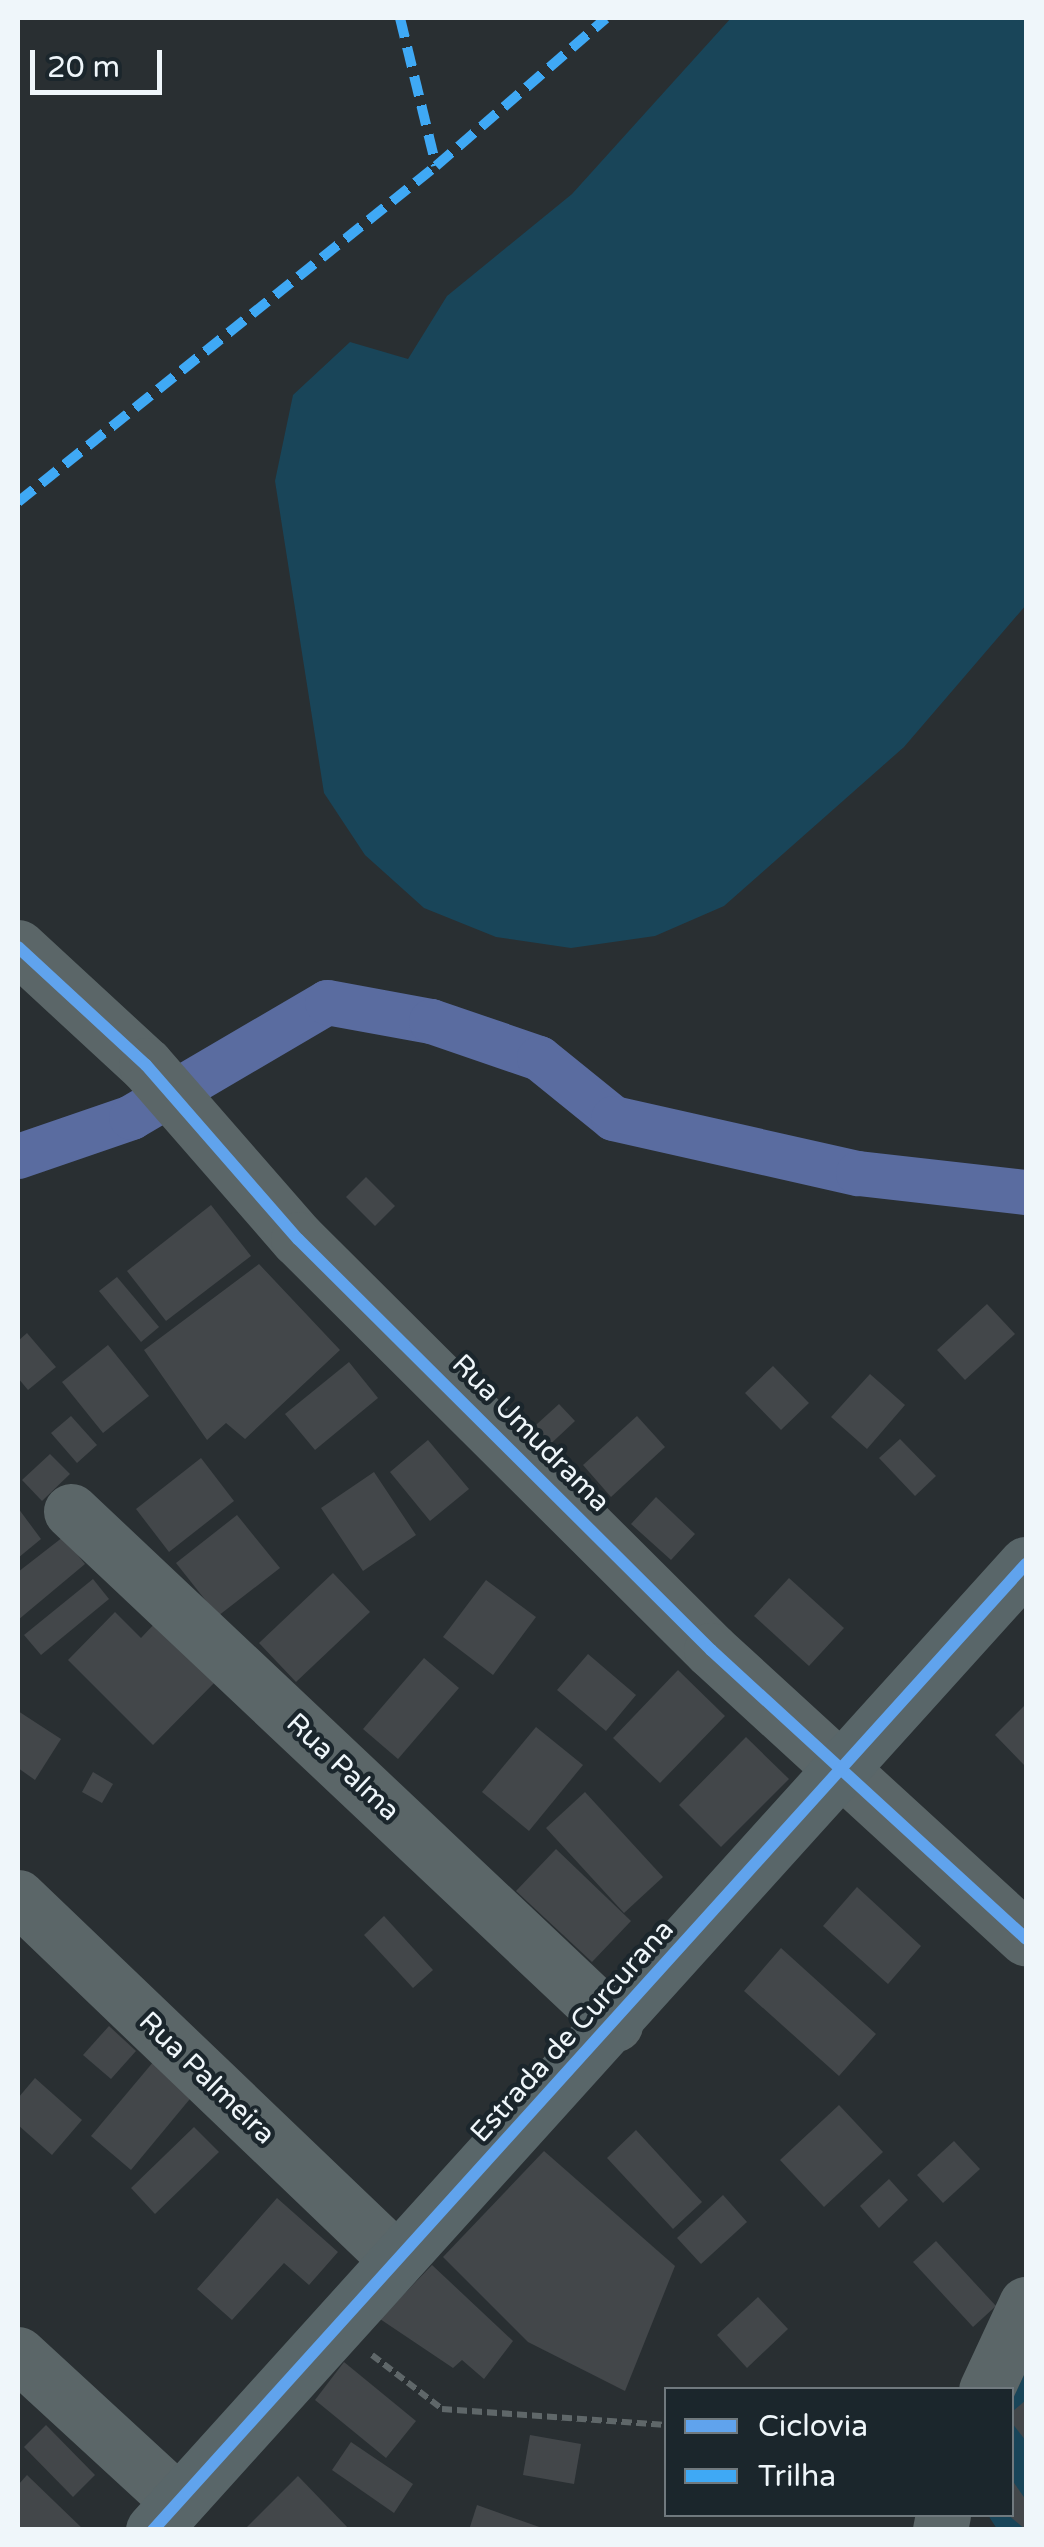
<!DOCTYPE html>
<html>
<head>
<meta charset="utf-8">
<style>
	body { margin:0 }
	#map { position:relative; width:1044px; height:2547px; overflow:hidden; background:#292f32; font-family:"Varela Round",sans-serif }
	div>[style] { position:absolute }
	.green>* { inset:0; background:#194559 }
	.canal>* { height:45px; margin:-22.5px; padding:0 22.5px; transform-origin:22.5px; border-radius:22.5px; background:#5a6ca0 }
	.building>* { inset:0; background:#43474a }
	.path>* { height:6px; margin-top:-3px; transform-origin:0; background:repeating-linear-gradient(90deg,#5f6769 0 10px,transparent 0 15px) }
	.minor>* { height:55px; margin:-27.5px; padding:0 27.5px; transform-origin:27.5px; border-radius:27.5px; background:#5b6668 }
	.major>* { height:55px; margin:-27.5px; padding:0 27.5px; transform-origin:27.5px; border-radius:27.5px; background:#596669 }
	.quiet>* { height:10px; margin-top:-5px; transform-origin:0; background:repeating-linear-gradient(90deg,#3fa9f5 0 20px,transparent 0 30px) }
	.cycleway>* { height:12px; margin:-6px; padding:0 6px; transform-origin:6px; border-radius:6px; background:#60a3ed }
	span { translate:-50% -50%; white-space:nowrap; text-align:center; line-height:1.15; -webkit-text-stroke:9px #1b262c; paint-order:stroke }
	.street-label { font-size:28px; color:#eff6fa }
	.frame { position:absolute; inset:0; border:20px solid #eff6fa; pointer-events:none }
	.legend { position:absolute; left:664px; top:2387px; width:350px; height:130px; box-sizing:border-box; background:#1b262c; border:2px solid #70797e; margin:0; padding:12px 18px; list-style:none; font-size:30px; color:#eff6fa }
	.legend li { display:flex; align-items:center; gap:20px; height:50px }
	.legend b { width:50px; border:2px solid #70797e }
	.scale { position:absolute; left:30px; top:50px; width:132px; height:45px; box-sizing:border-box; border:5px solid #eff6fa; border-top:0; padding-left:12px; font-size:30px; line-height:35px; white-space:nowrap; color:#eff6fa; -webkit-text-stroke:8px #1b262c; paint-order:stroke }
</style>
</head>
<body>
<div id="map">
	<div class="green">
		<i style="clip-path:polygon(731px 18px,1026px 18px,1026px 605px,904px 747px,724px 906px,655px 936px,571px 948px,496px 937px,424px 908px,365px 855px,324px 793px,275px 481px,293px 395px,350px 342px,408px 359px,447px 296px,572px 194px)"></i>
		<i style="clip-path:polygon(1026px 2371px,1026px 2529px,997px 2529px,988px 2515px,1012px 2514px,1012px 2400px)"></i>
	</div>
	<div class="canal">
		<i style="left:18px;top:1156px;width:120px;rotate:-19deg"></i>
		<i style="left:131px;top:1117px;width:227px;rotate:-30.4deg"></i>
		<i style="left:327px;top:1002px;width:106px;rotate:10.4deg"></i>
		<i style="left:431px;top:1021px;width:114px;rotate:18.9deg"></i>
		<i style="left:539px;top:1058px;width:95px;rotate:39deg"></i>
		<i style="left:613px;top:1118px;width:251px;rotate:12.7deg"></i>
		<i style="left:858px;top:1173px;width:169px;rotate:6.5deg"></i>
	</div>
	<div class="building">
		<i style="clip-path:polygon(366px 1177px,395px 1206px,375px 1226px,346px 1197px)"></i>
		<i style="clip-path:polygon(211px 1205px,251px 1256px,166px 1321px,127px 1271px)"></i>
		<i style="clip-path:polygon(259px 1264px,340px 1350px,245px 1439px,226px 1423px,207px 1440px,144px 1350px)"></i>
		<i style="clip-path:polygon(117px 1277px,159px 1327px,141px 1342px,99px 1291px)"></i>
		<i style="clip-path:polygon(987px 1304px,1015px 1334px,965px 1380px,937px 1350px)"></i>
		<i style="clip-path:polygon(27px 1333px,56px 1367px,28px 1390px,18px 1378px,18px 1341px)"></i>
		<i style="clip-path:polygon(108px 1345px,149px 1396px,103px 1433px,62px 1382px)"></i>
		<i style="clip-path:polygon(349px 1362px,378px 1398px,315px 1450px,285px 1414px)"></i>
		<i style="clip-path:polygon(773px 1366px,809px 1403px,781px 1430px,745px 1393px)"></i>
		<i style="clip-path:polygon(870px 1374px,905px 1405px,867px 1449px,831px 1417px)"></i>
		<i style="clip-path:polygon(559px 1404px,575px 1421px,542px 1452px,526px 1434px)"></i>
		<i style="clip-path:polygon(71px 1416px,97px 1445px,77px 1463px,51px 1433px)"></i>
		<i style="clip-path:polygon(637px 1416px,665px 1447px,611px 1497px,583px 1465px)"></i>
		<i style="clip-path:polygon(900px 1439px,936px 1476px,915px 1496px,879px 1458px)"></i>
		<i style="clip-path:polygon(428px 1440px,469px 1489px,430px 1521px,390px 1472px)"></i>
		<i style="clip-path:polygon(50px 1454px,70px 1474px,42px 1501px,22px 1480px)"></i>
		<i style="clip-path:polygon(201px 1458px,234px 1501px,169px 1552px,136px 1509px)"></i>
		<i style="clip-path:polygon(374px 1472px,416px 1535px,363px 1571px,321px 1508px)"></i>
		<i style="clip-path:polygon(656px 1497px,695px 1534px,671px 1560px,631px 1524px)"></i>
		<i style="clip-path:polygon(18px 1508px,41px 1539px,18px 1558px)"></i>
		<i style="clip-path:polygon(237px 1515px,280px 1568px,218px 1616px,176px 1563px)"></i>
		<i style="clip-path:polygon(63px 1537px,85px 1564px,18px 1620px,18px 1572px)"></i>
		<i style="clip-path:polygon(333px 1573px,370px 1612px,296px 1682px,259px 1643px)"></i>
		<i style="clip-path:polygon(789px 1578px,844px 1628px,809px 1666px,754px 1616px)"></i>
		<i style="clip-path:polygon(93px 1579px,109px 1599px,41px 1655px,24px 1635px)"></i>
		<i style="clip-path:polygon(486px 1580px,536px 1617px,493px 1675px,443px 1637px)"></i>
		<i style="clip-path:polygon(115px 1612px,141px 1638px,157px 1621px,217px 1680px,153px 1745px,68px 1660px)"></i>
		<i style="clip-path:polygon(588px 1654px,636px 1695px,606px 1731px,557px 1690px)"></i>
		<i style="clip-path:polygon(424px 1658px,459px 1688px,398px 1759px,363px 1729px)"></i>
		<i style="clip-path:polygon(678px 1670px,725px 1716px,660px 1783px,613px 1738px)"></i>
		<i style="clip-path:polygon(1026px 1704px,1026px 1767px,995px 1735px)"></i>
		<i style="clip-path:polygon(18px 1711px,61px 1739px,35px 1780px,18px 1768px)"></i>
		<i style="clip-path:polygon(536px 1727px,583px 1765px,529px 1831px,482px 1792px)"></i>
		<i style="clip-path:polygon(746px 1737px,789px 1779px,721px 1847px,679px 1805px)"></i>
		<i style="clip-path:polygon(93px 1772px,113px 1784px,102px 1803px,82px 1792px)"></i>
		<i style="clip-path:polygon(585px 1792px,663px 1877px,624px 1913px,546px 1828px)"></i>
		<i style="clip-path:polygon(556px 1849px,631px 1921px,592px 1962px,516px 1891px)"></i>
		<i style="clip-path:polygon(857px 1887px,921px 1946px,888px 1984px,823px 1926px)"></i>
		<i style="clip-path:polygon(384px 1916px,433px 1970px,413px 1988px,364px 1935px)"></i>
		<i style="clip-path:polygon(781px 1948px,876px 2034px,839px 2076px,744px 1991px)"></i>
		<i style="clip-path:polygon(109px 2026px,136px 2051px,111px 2079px,83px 2055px)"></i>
		<i style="clip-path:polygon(154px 2061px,194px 2094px,131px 2170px,91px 2136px)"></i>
		<i style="clip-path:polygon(35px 2078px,82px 2120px,52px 2155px,18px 2125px,18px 2098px)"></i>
		<i style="clip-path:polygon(839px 2105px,883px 2152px,824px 2207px,780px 2160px)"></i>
		<i style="clip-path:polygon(194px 2127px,219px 2152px,155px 2214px,131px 2188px)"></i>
		<i style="clip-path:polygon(636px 2130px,702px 2202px,673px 2229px,607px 2158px)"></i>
		<i style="clip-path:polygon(954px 2141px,980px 2169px,943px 2203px,917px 2175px)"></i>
		<i style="clip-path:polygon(544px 2151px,675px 2266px,625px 2391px,528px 2342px,443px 2257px)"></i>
		<i style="clip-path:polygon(889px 2179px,908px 2200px,879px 2228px,860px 2206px)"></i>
		<i style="clip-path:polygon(723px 2195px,747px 2222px,701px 2264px,677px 2238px)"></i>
		<i style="clip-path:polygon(277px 2198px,338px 2252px,309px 2285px,284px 2263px,232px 2320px,197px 2289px)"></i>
		<i style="clip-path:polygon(936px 2241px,996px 2306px,973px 2327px,913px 2262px)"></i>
		<i style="clip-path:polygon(432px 2265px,513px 2341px,484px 2379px,462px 2360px,453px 2368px,380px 2319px)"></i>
		<i style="clip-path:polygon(758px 2297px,788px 2329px,747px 2368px,717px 2335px)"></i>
		<i style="clip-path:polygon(344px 2362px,416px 2421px,386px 2458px,315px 2400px)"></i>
		<i style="clip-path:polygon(1026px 2400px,1026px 2441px,1012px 2423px,1012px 2412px)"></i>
		<i style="clip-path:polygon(46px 2425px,95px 2475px,73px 2497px,24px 2447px)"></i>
		<i style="clip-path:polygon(530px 2435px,581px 2444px,574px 2484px,523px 2475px)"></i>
		<i style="clip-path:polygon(351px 2442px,413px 2484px,394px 2513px,332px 2470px)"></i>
		<i style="clip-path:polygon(27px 2475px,84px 2530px,18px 2530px,18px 2485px)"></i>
		<i style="clip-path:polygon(298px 2476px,350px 2530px,244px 2530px)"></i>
		<i style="clip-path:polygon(1012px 2480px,1026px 2500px,1026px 2530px,1007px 2514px)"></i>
		<i style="clip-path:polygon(477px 2505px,545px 2529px,545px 2530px,469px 2530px)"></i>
	</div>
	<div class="path">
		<i style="left:372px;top:2355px;width:88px;rotate:37.6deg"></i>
		<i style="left:442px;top:2409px;width:225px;rotate:4.1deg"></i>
	</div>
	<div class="minor">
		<i style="left:18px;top:947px;width:174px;rotate:42.7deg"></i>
		<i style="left:146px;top:1065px;width:231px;rotate:48.9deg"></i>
		<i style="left:298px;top:1239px;width:583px;rotate:44.86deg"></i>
		<i style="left:711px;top:1650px;width:427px;rotate:42.5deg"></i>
		<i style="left:71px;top:1511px;width:748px;rotate:43.32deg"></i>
		<i style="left:18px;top:1897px;width:523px;rotate:43.76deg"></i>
		<i style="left:18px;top:2354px;width:217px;rotate:42.6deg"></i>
		<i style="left:986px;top:2390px;width:95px;rotate:-65.1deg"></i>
		<i style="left:940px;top:2530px;width:16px;rotate:-79deg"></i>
	</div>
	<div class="major">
		<i style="left:153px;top:2530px;width:1302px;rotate:-47.9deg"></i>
	</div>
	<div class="quiet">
		<i style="left:400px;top:18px;width:152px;rotate:76.3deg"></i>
		<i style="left:18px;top:502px;width:536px;rotate:-38.79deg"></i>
		<i style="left:436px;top:166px;width:225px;rotate:-41deg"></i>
	</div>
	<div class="cycleway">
		<i style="left:18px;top:947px;width:174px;rotate:42.7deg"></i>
		<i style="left:146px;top:1065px;width:231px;rotate:48.9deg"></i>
		<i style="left:298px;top:1239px;width:583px;rotate:44.86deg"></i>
		<i style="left:711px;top:1650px;width:427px;rotate:42.5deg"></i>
		<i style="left:153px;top:2530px;width:1302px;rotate:-47.9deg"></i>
	</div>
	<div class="street-label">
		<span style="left:531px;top:1433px;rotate:45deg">Rua Umudrama</span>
		<span style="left:343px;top:1767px;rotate:43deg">Rua Palma</span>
		<span style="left:572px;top:2031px;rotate:-48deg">Estrada de Curcurana</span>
		<span style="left:207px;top:2078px;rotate:44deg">Rua Palmeira</span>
	</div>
	<div class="frame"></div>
	<ul class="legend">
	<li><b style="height:12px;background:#60a3ed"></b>Ciclovia</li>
	<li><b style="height:12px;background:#3fa9f5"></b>Trilha</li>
	</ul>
	<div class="scale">20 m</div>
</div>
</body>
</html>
